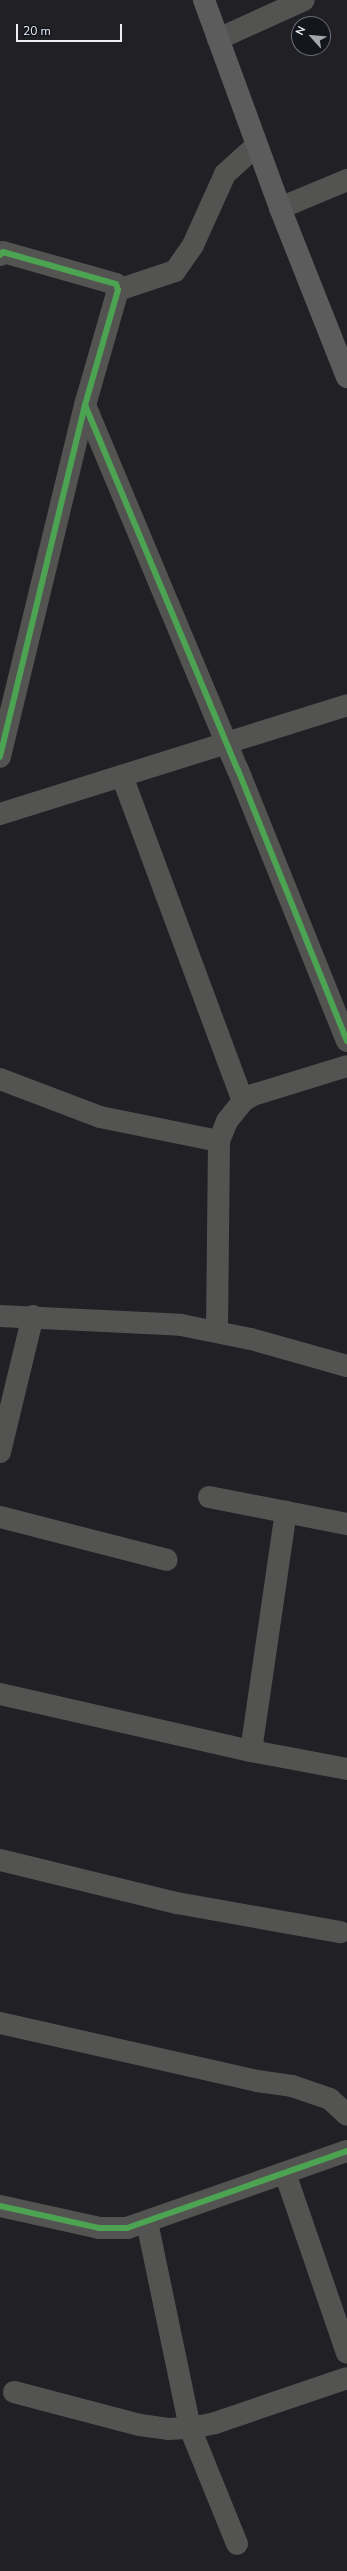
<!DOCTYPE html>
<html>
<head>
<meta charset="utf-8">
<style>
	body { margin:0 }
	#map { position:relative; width:347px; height:2571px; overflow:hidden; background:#202025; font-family:"Nunito Sans",sans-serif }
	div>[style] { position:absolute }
	.minor>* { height:22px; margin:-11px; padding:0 11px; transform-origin:11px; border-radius:11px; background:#535352 }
	.major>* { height:22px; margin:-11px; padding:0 11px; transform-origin:11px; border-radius:11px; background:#5c5c5c }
	.cycleway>* { height:6px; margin:-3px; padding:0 3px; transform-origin:3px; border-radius:3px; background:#4ca352 }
	span { translate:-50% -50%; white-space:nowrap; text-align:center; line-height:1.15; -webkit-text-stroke:3.5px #14161e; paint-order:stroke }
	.north { position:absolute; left:291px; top:16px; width:40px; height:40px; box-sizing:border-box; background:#14161e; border:1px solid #6b6d74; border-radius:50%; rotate:297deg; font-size:11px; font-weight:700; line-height:16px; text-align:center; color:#edeff5 }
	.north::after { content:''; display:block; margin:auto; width:14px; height:18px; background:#a5a7ac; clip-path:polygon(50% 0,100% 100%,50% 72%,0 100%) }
	.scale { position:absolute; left:16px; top:24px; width:106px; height:18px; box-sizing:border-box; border:2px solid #edeff5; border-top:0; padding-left:5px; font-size:12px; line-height:14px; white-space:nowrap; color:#edeff5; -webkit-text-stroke:3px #14161e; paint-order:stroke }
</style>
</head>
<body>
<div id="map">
	<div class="minor">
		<i style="left:218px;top:39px;width:94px;rotate:-24.4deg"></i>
		<i style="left:280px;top:208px;width:73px;rotate:-22.7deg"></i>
		<i style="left:0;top:255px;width:4px;rotate:-45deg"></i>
		<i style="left:3px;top:252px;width:117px;rotate:15.8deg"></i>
		<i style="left:116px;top:284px;width:6px;rotate:72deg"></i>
		<i style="left:118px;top:290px;width:120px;rotate:106deg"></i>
		<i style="left:85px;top:405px;width:362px;rotate:103.6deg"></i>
		<i style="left:118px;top:290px;width:60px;rotate:-18.4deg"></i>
		<i style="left:175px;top:271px;width:32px;rotate:-55deg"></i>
		<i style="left:193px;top:245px;width:78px;rotate:-65.7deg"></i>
		<i style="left:225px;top:174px;width:43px;rotate:-42.2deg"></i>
		<i style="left:85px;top:405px;width:396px;rotate:67.3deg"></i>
		<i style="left:238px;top:770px;width:292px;rotate:68.1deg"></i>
		<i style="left:122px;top:776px;width:347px;rotate:69.6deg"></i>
		<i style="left:0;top:814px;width:364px;rotate:-17.4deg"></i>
		<i style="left:0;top:1079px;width:107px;rotate:20.8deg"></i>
		<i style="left:100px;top:1117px;width:121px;rotate:11.4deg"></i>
		<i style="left:0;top:1316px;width:181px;rotate:2.8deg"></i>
		<i style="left:181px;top:1325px;width:71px;rotate:11.3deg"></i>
		<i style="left:251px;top:1339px;width:100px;rotate:15.7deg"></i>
		<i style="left:217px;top:1331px;width:190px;rotate:-89.4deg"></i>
		<i style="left:219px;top:1141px;width:22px;rotate:-68deg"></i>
		<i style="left:227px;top:1121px;width:26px;rotate:-51deg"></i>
		<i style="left:243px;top:1101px;width:12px;rotate:-31deg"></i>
		<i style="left:253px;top:1095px;width:98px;rotate:-17.1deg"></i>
		<i style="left:0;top:1452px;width:140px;rotate:-76.4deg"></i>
		<i style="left:209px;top:1497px;width:141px;rotate:11.1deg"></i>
		<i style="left:0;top:1517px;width:172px;rotate:14.4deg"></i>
		<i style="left:0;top:1694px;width:257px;rotate:12.8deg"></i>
		<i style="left:251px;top:1751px;width:98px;rotate:10.6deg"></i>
		<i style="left:251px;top:1751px;width:242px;rotate:-81.7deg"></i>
		<i style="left:0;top:1860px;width:182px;rotate:13.7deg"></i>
		<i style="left:177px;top:1903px;width:166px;rotate:10.1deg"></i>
		<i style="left:0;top:2023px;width:263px;rotate:12.7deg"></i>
		<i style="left:257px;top:2081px;width:35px;rotate:8deg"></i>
		<i style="left:292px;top:2086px;width:40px;rotate:18.9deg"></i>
		<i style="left:330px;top:2099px;width:23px;rotate:43deg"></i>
		<i style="left:285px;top:2173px;width:190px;rotate:71deg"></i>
		<i style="left:0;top:2206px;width:101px;rotate:12.5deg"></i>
		<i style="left:99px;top:2228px;width:28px"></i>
		<i style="left:127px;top:2228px;width:233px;rotate:-19.3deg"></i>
		<i style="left:147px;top:2222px;width:210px;rotate:78.2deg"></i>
		<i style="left:190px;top:2428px;width:125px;rotate:67.9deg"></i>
		<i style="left:14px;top:2392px;width:130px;rotate:14.7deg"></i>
		<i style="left:140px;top:2425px;width:28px;rotate:8deg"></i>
		<i style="left:168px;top:2429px;width:22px;rotate:-3deg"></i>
		<i style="left:190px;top:2428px;width:25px;rotate:-11deg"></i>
		<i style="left:215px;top:2423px;width:139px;rotate:-18.8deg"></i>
	</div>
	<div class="major">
		<i style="left:204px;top:0;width:221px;rotate:69.9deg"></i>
		<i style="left:280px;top:208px;width:182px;rotate:68.4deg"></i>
	</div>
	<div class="cycleway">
		<i style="left:0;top:255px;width:4px;rotate:-45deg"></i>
		<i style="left:3px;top:252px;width:117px;rotate:15.8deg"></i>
		<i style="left:116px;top:284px;width:6px;rotate:72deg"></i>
		<i style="left:118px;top:290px;width:120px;rotate:106deg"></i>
		<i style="left:85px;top:405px;width:362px;rotate:103.6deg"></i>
		<i style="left:85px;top:405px;width:396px;rotate:67.3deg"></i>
		<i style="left:238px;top:770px;width:292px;rotate:68.1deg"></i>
		<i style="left:0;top:2206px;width:101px;rotate:12.5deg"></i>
		<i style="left:99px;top:2228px;width:28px"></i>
		<i style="left:127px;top:2228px;width:233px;rotate:-19.3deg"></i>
	</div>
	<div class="north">N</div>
	<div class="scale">20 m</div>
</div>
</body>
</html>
